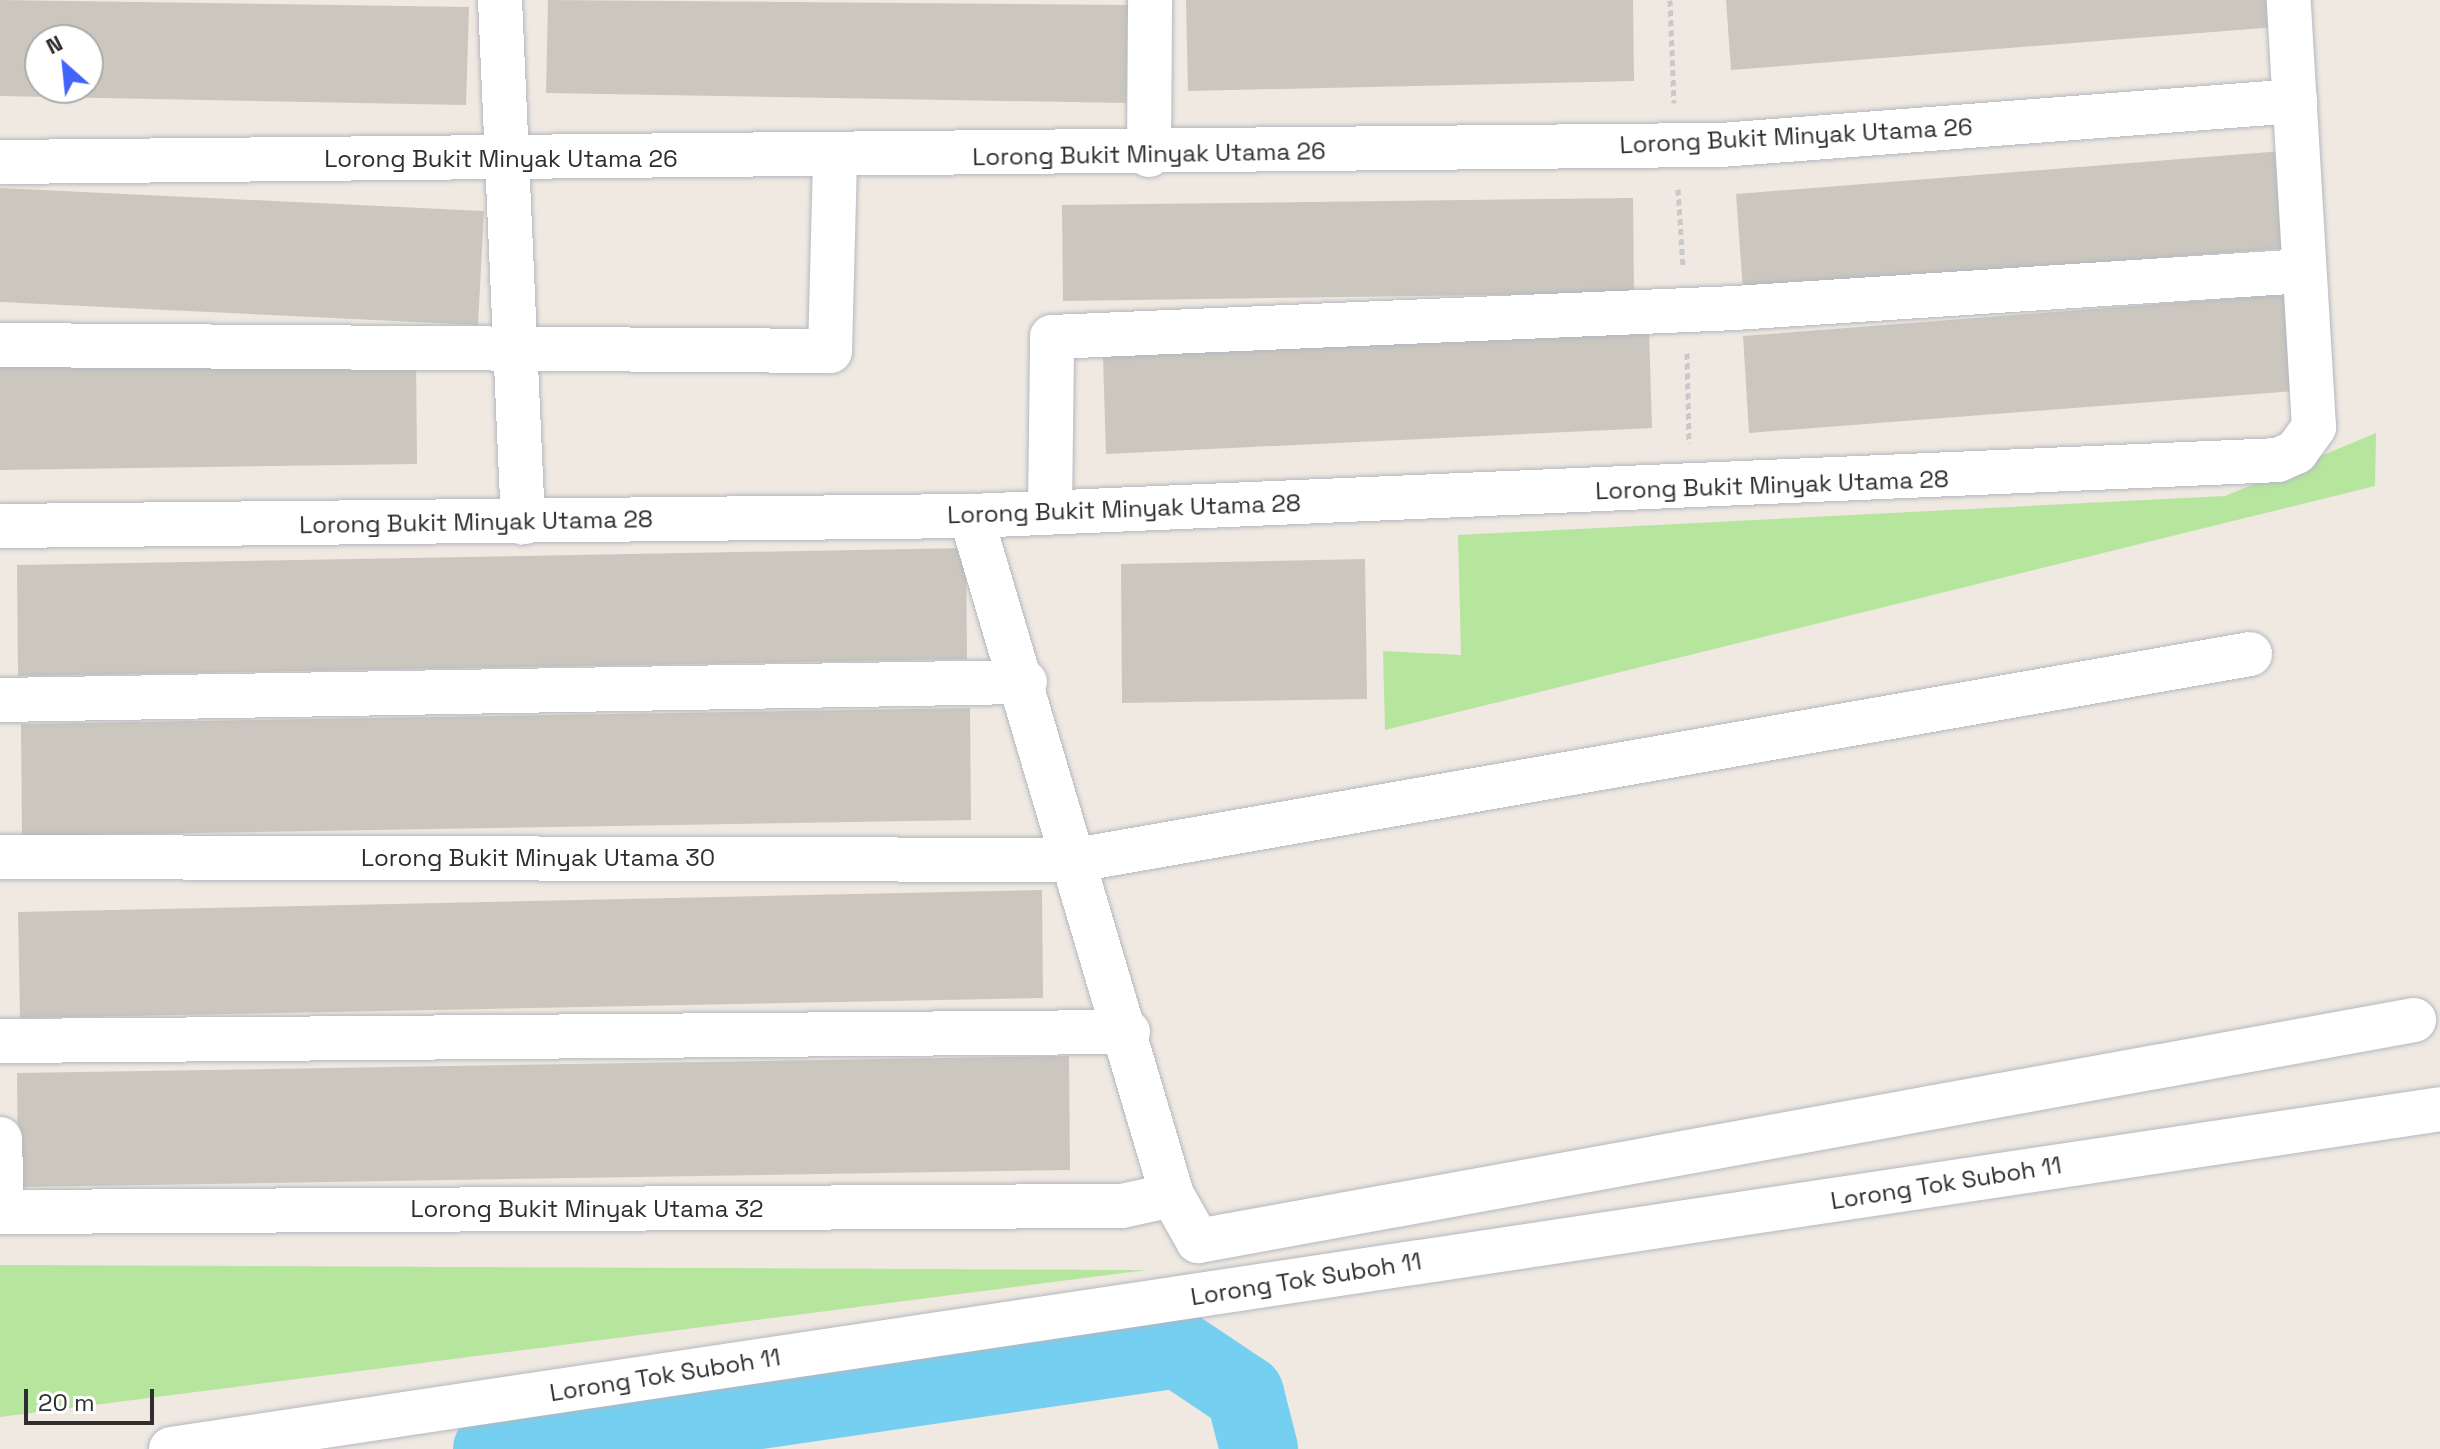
<!DOCTYPE html>
<html>
<head>
<meta charset="utf-8">
<style>
	body { margin:0 }
	#map { position:relative; width:2440px; height:1449px; overflow:hidden; background:#efe9e1; font-family:"Space Grotesk",sans-serif }
	div>[style] { position:absolute }
	.green>* { inset:0; background:#b6e59e }
	.river>* { height:78px; margin:-39px; padding:0 39px; transform-origin:39px; border-radius:39px; background:#75cff0 }
	.building>* { inset:0; background:#cbc7bf }
	.path>* { height:5px; margin-top:-2.5px; transform-origin:0; background:repeating-linear-gradient(90deg,#c9c9c9 0 6px,transparent 0 10px) }
	.roads { filter:drop-shadow(0 0 2px #b4b7c1) drop-shadow(0 0 2px #b4b7c1) }
	.minor>* { height:44px; margin:-22px; padding:0 22px; transform-origin:22px; border-radius:22px; background:#fff }
	span { translate:-50% -50%; white-space:nowrap; text-align:center; line-height:1.15; -webkit-text-stroke:7px #fff; paint-order:stroke }
	.street-label { font-size:24px; color:#2e2e2e }
	.north { position:absolute; left:24px; top:24px; width:80px; height:80px; box-sizing:border-box; background:#fff; border:2px solid #ababab; border-radius:50%; rotate:333deg; font-size:22px; font-weight:700; line-height:32px; text-align:center; color:#2e2e2e }
	.north::after { content:''; display:block; margin:auto; width:28px; height:36px; background:#4264fb; clip-path:polygon(50% 0,100% 100%,50% 72%,0 100%) }
	.scale { position:absolute; left:24px; top:1389px; width:130px; height:36px; box-sizing:border-box; border:4px solid #2e2e2e; border-top:0; padding-left:10px; font-size:24px; line-height:28px; white-space:nowrap; color:#2e2e2e; -webkit-text-stroke:6px #fff; paint-order:stroke }
</style>
</head>
<body>
<div id="map">
	<div class="green">
		<i style="clip-path:polygon(2376px 433px,2375px 486px,1385px 730px,1383px 651px,1461px 655px,1458px 535px,2225px 496px)"></i>
		<i style="clip-path:polygon(0 1265px,1147px 1270px,0 1417px)"></i>
	</div>
	<div class="river">
		<i style="left:492px;top:1449px;width:693px;rotate:-8.29deg"></i>
		<i style="left:1178px;top:1349px;width:81px;rotate:33.9deg"></i>
		<i style="left:1245px;top:1394px;width:57px;rotate:75.7deg"></i>
	</div>
	<div class="building">
		<i style="clip-path:polygon(evenodd,0 0,469px 7px,466px 105px,0 96px,0 0,40px 40px,88px 40px,88px 88px,40px 88px,40px 40px)"></i>
		<i style="clip-path:polygon(548px 0,1128px 5px,1126px 103px,546px 93px)"></i>
		<i style="clip-path:polygon(1186px 0,1633px 0,1634px 81px,1188px 91px)"></i>
		<i style="clip-path:polygon(1726px 0,2274px 0,2276px 27px,1731px 70px)"></i>
		<i style="clip-path:polygon(2282px 151px,2288px 248px,1743px 290px,1736px 194px)"></i>
		<i style="clip-path:polygon(0 188px,484px 211px,478px 325px,0 302px)"></i>
		<i style="clip-path:polygon(1633px 198px,1634px 293px,1063px 301px,1062px 205px)"></i>
		<i style="clip-path:polygon(2288px 294px,2295px 391px,1749px 433px,1743px 336px)"></i>
		<i style="clip-path:polygon(1649px 332px,1652px 428px,1106px 454px,1103px 357px)"></i>
		<i style="clip-path:polygon(416px 355px,417px 464px,0 470px,0 360px)"></i>
		<i style="clip-path:polygon(966px 548px,967px 659px,18px 676px,17px 565px)"></i>
		<i style="clip-path:polygon(1365px 559px,1367px 699px,1122px 703px,1121px 564px)"></i>
		<i style="clip-path:polygon(970px 708px,971px 820px,22px 836px,21px 724px)"></i>
		<i style="clip-path:polygon(1042px 890px,1043px 998px,20px 1018px,18px 912px)"></i>
		<i style="clip-path:polygon(1069px 1056px,1070px 1170px,18px 1187px,17px 1073px)"></i>
	</div>
	<div class="path">
		<i style="left:1670px;top:0;width:103px;rotate:87.8deg"></i>
		<i style="left:1678px;top:189px;width:78px;rotate:86.3deg"></i>
		<i style="left:1687px;top:353px;width:90px;rotate:88.7deg"></i>
	</div>
	<div class="roads">
		<div class="minor">
			<i style="left:500px;top:0;width:523px;rotate:87.48deg"></i>
			<i style="left:1149px;top:155px;width:155px;rotate:-89.6deg"></i>
			<i style="left:0;top:162px;width:1721px;rotate:-0.57deg"></i>
			<i style="left:1721px;top:145px;width:576px;rotate:-4.38deg"></i>
			<i style="left:0;top:345px;width:830px;rotate:0.41deg"></i>
			<i style="left:830px;top:351px;width:192px;rotate:-88.5deg"></i>
			<i style="left:1050px;top:512px;width:175px;rotate:-89.3deg"></i>
			<i style="left:1052px;top:337px;width:684px;rotate:-2.43deg"></i>
			<i style="left:1735px;top:308px;width:570px;rotate:-3.72deg"></i>
			<i style="left:971px;top:516px;width:708px;rotate:73.51deg"></i>
			<i style="left:1172px;top:1195px;width:53px;rotate:60.5deg"></i>
			<i style="left:1198px;top:1241px;width:1236px;rotate:-10.3deg"></i>
			<i style="left:0;top:526px;width:971px;rotate:-0.59deg"></i>
			<i style="left:971px;top:516px;width:1308px;rotate:-2.45deg"></i>
			<i style="left:2278px;top:460px;width:20px;rotate:-24deg"></i>
			<i style="left:2296px;top:452px;width:31px;rotate:-54deg"></i>
			<i style="left:2314px;top:427px;width:428px;rotate:-93.4deg"></i>
			<i style="left:0;top:700px;width:1025px;rotate:-1.01deg"></i>
			<i style="left:0;top:857px;width:1076px;rotate:0.16deg"></i>
			<i style="left:1076px;top:860px;width:1192px;rotate:-9.95deg"></i>
			<i style="left:0;top:1041px;width:1128px;rotate:-0.46deg"></i>
			<i style="left:0;top:1139px;width:73px;rotate:88.4deg"></i>
			<i style="left:0;top:1212px;width:1122px;rotate:-0.31deg"></i>
			<i style="left:1122px;top:1206px;width:51px;rotate:-12.4deg"></i>
			<i style="left:171px;top:1449px;width:2294px;rotate:-8.52deg"></i>
		</div>
	</div>
	<div class="street-label">
		<span style="left:1796px;top:136px;rotate:-3deg">Lorong Bukit Minyak Utama 26</span>
		<span style="left:1149px;top:154px;rotate:-1deg">Lorong Bukit Minyak Utama 26</span>
		<span style="left:501px;top:159px">Lorong Bukit Minyak Utama 26</span>
		<span style="left:1772px;top:485px;rotate:-2deg">Lorong Bukit Minyak Utama 28</span>
		<span style="left:1124px;top:509px;rotate:-2deg">Lorong Bukit Minyak Utama 28</span>
		<span style="left:476px;top:522px;rotate:-1deg">Lorong Bukit Minyak Utama 28</span>
		<span style="left:538px;top:858px">Lorong Bukit Minyak Utama 30</span>
		<span style="left:1946px;top:1183px;rotate:-9deg">Lorong Tok Suboh 11</span>
		<span style="left:587px;top:1209px">Lorong Bukit Minyak Utama 32</span>
		<span style="left:1306px;top:1279px;rotate:-9deg">Lorong Tok Suboh 11</span>
		<span style="left:665px;top:1375px;rotate:-9deg">Lorong Tok Suboh 11</span>
	</div>
	<div class="north">N</div>
	<div class="scale">20 m</div>
</div>
</body>
</html>
